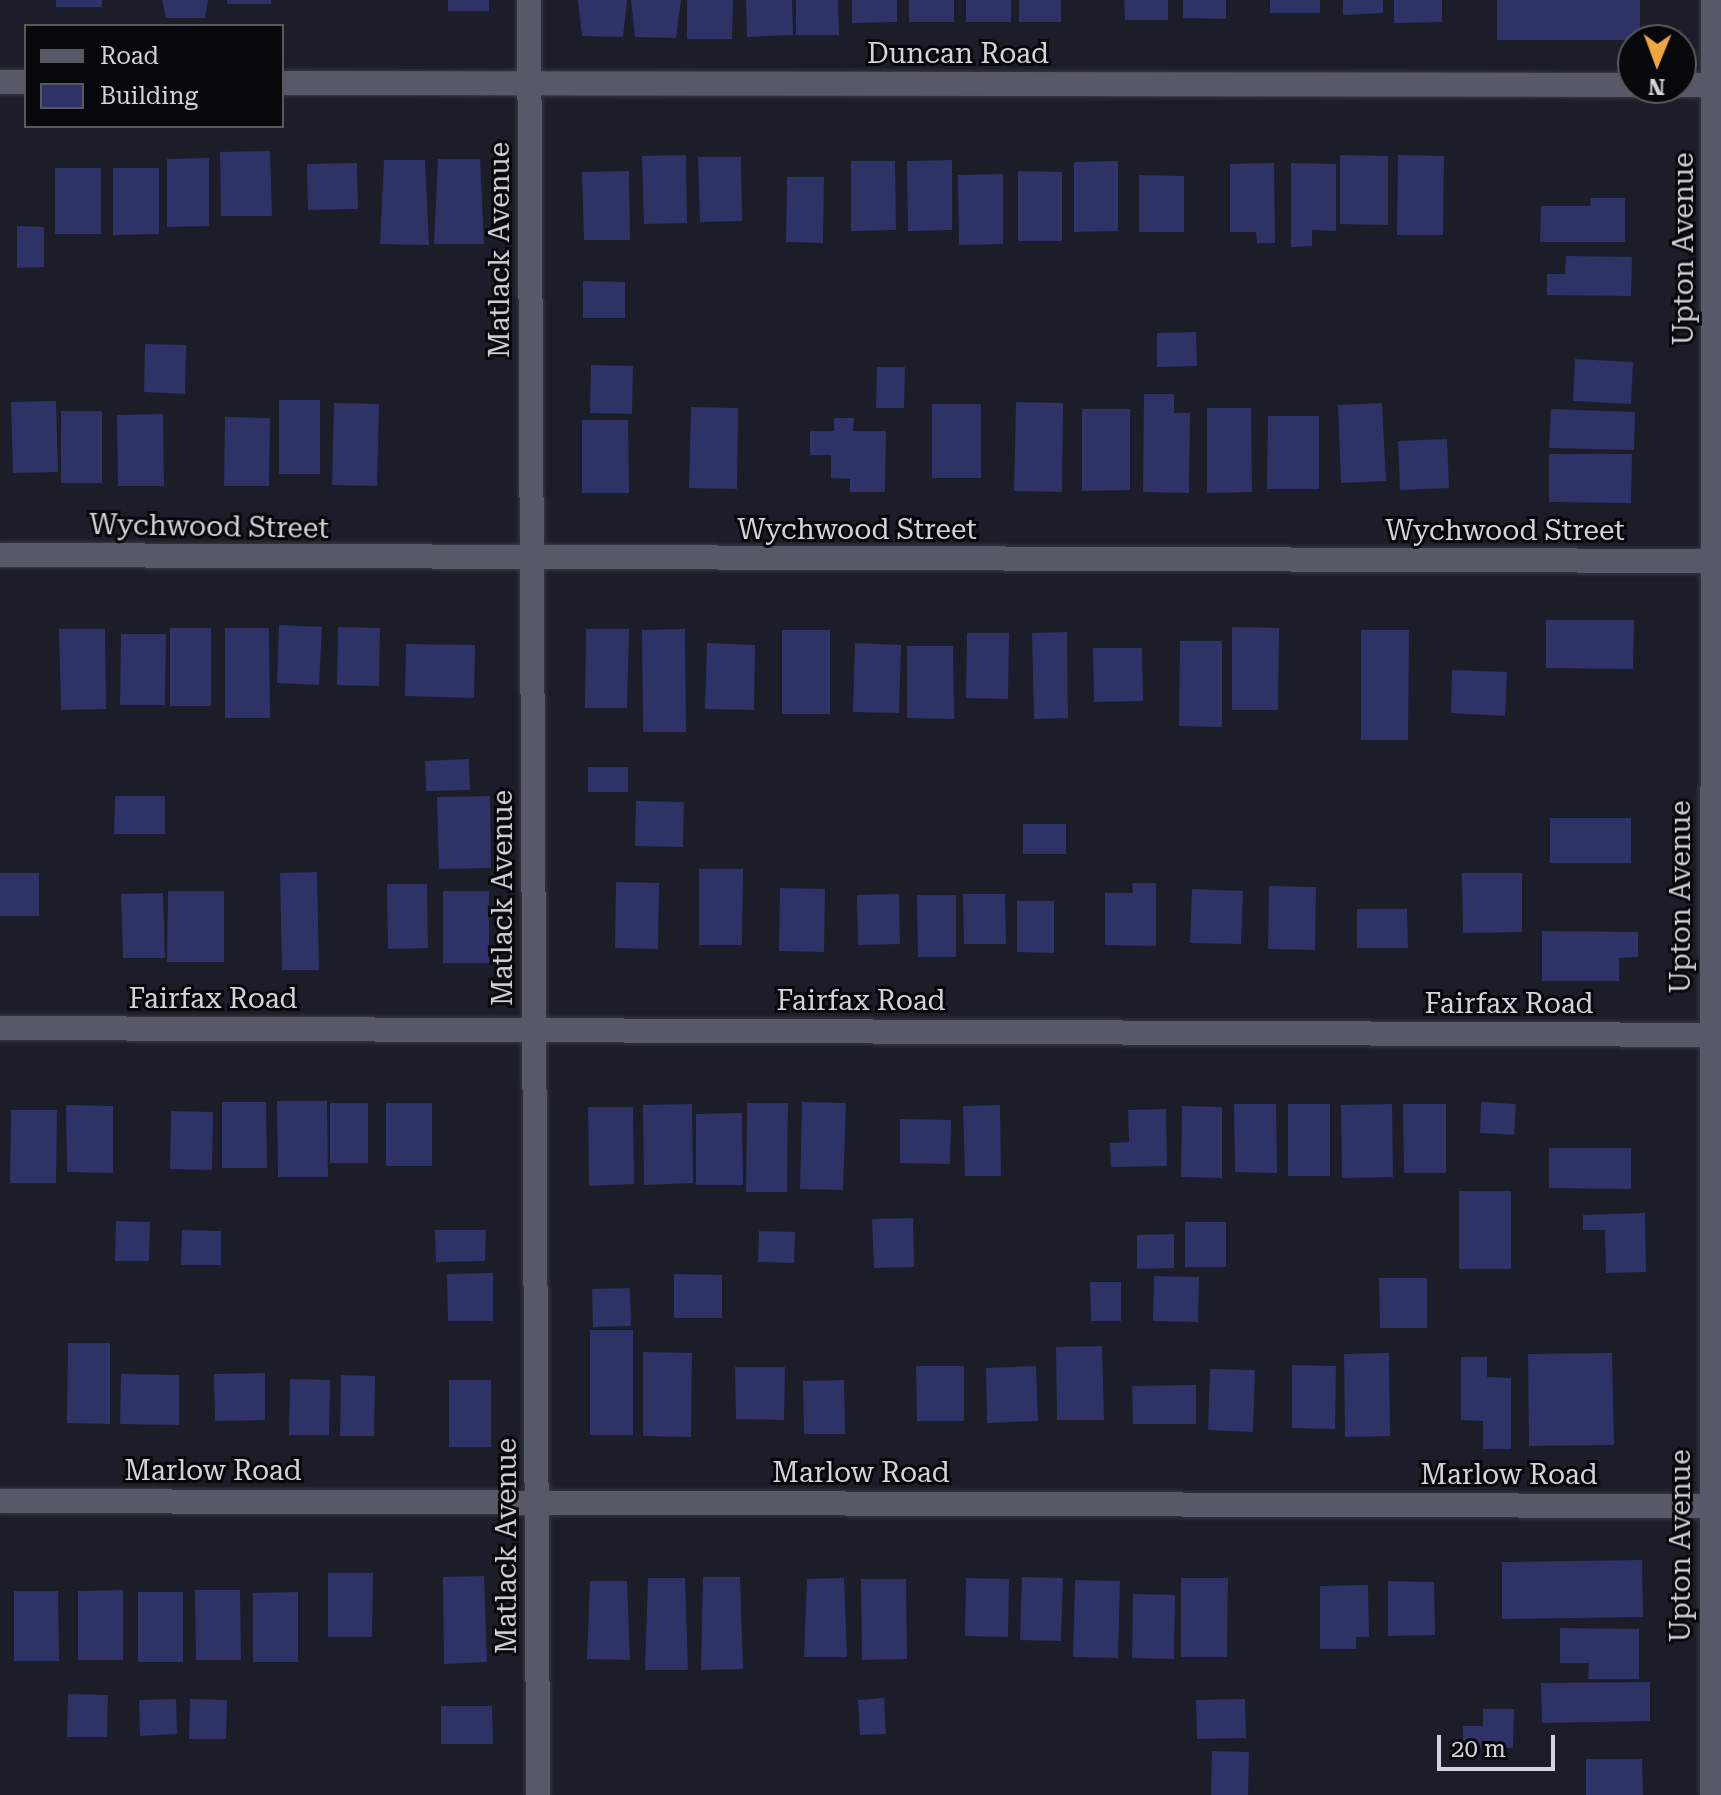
<!DOCTYPE html>
<html>
<head>
<meta charset="utf-8">
<style>
	body { margin:0 }
	#map { position:relative; width:1721px; height:1795px; overflow:hidden; background:#1b1d28; font-family:"Roboto Serif",serif }
	div>[style] { position:absolute }
	.building>* { inset:0; background:#2e3266 }
	.roads { filter:drop-shadow(0 0 2px #373841) drop-shadow(0 0 2px #373841) }
	.minor>* { height:24px; margin:-12px; padding:0 12px; transform-origin:12px; border-radius:12px; background:#565966 }
	span { translate:-50% -50%; white-space:nowrap; text-align:center; line-height:1.15; -webkit-text-stroke:6px #07080c; paint-order:stroke }
	.street-label { font-size:28px; color:#d2d3db }
	.legend { position:absolute; left:24px; top:24px; width:260px; height:104px; box-sizing:border-box; background:#07080c; border:2px solid #58595f; margin:0; padding:10px 14px; list-style:none; font-size:24px; color:#d2d3db }
	.legend li { display:flex; align-items:center; gap:16px; height:40px }
	.legend b { width:40px; border:2px solid #58595f }
	.north { position:absolute; left:1617px; top:24px; width:80px; height:80px; box-sizing:border-box; background:#07080c; border:2px solid #58595f; border-radius:50%; rotate:181deg; font-size:22px; font-weight:700; line-height:32px; text-align:center; color:#d2d3db }
	.north::after { content:''; display:block; margin:auto; width:28px; height:36px; background:#f0a63f; clip-path:polygon(50% 0,100% 100%,50% 72%,0 100%) }
	.scale { position:absolute; left:1437px; top:1735px; width:118px; height:36px; box-sizing:border-box; border:4px solid #d2d3db; border-top:0; padding-left:10px; font-size:24px; line-height:28px; white-space:nowrap; color:#d2d3db; -webkit-text-stroke:6px #07080c; paint-order:stroke }
</style>
</head>
<body>
<div id="map">
	<div class="building">
		<i style="clip-path:polygon(56px 0,102px 0,102px 7px,56px 7px)"></i>
		<i style="clip-path:polygon(162px 0,208px 0,205px 18px,166px 18px)"></i>
		<i style="clip-path:polygon(227px 0,271px 0,271px 4px,227px 4px)"></i>
		<i style="clip-path:polygon(448px 0,489px 0,489px 11px,448px 11px)"></i>
		<i style="clip-path:polygon(578px 0,627px 0,623px 37px,582px 36px)"></i>
		<i style="clip-path:polygon(631px 0,681px 0,676px 38px,635px 37px)"></i>
		<i style="clip-path:polygon(687px 0,733px 0,732px 39px,687px 39px)"></i>
		<i style="clip-path:polygon(746px 0,792px 0,793px 35px,747px 37px)"></i>
		<i style="clip-path:polygon(796px 0,838px 0,839px 35px,796px 35px)"></i>
		<i style="clip-path:polygon(852px 0,897px 0,897px 22px,852px 23px)"></i>
		<i style="clip-path:polygon(909px 0,954px 0,954px 22px,909px 22px)"></i>
		<i style="clip-path:polygon(966px 0,1011px 0,1011px 22px,966px 22px)"></i>
		<i style="clip-path:polygon(1019px 0,1061px 0,1061px 22px,1019px 22px)"></i>
		<i style="clip-path:polygon(1124px 0,1168px 0,1168px 20px,1125px 20px)"></i>
		<i style="clip-path:polygon(1183px 0,1226px 0,1226px 19px,1183px 18px)"></i>
		<i style="clip-path:polygon(1270px 0,1320px 0,1320px 13px,1270px 13px)"></i>
		<i style="clip-path:polygon(1343px 0,1383px 0,1383px 13px,1343px 15px)"></i>
		<i style="clip-path:polygon(1394px 0,1442px 0,1442px 22px,1394px 23px)"></i>
		<i style="clip-path:polygon(1497px 0,1640px 0,1640px 40px,1497px 40px)"></i>
		<i style="clip-path:polygon(270px 151px,272px 216px,221px 216px,220px 152px)"></i>
		<i style="clip-path:polygon(686px 155px,687px 223px,644px 224px,642px 156px)"></i>
		<i style="clip-path:polygon(1340px 155px,1388px 156px,1388px 225px,1340px 224px)"></i>
		<i style="clip-path:polygon(1398px 155px,1444px 156px,1443px 235px,1397px 235px)"></i>
		<i style="clip-path:polygon(698px 157px,741px 157px,742px 221px,700px 222px)"></i>
		<i style="clip-path:polygon(209px 158px,209px 226px,167px 227px,167px 159px)"></i>
		<i style="clip-path:polygon(438px 159px,480px 159px,484px 244px,434px 244px)"></i>
		<i style="clip-path:polygon(384px 160px,425px 160px,429px 245px,380px 244px)"></i>
		<i style="clip-path:polygon(952px 160px,952px 230px,908px 231px,907px 161px)"></i>
		<i style="clip-path:polygon(851px 161px,895px 161px,896px 230px,851px 231px)"></i>
		<i style="clip-path:polygon(1118px 161px,1118px 231px,1074px 232px,1074px 162px)"></i>
		<i style="clip-path:polygon(357px 163px,358px 209px,308px 210px,307px 164px)"></i>
		<i style="clip-path:polygon(1274px 163px,1275px 243px,1257px 243px,1256px 232px,1230px 232px,1230px 164px)"></i>
		<i style="clip-path:polygon(1291px 163px,1336px 164px,1336px 231px,1312px 230px,1312px 246px,1291px 247px)"></i>
		<i style="clip-path:polygon(55px 168px,101px 168px,101px 234px,55px 234px)"></i>
		<i style="clip-path:polygon(113px 168px,159px 168px,159px 234px,113px 235px)"></i>
		<i style="clip-path:polygon(629px 171px,630px 240px,584px 240px,582px 172px)"></i>
		<i style="clip-path:polygon(1018px 171px,1062px 172px,1062px 241px,1018px 241px)"></i>
		<i style="clip-path:polygon(1003px 174px,1003px 244px,959px 245px,958px 175px)"></i>
		<i style="clip-path:polygon(1139px 175px,1184px 176px,1184px 232px,1139px 232px)"></i>
		<i style="clip-path:polygon(787px 177px,824px 177px,823px 243px,786px 242px)"></i>
		<i style="clip-path:polygon(1590px 198px,1625px 198px,1625px 242px,1540px 242px,1541px 206px,1591px 206px)"></i>
		<i style="clip-path:polygon(17px 226px,44px 227px,44px 267px,17px 268px)"></i>
		<i style="clip-path:polygon(1566px 256px,1632px 257px,1631px 296px,1547px 295px,1547px 274px,1565px 274px)"></i>
		<i style="clip-path:polygon(583px 281px,625px 282px,625px 318px,583px 318px)"></i>
		<i style="clip-path:polygon(1196px 332px,1197px 366px,1157px 367px,1157px 333px)"></i>
		<i style="clip-path:polygon(145px 344px,186px 345px,185px 394px,144px 392px)"></i>
		<i style="clip-path:polygon(1575px 359px,1633px 362px,1631px 404px,1573px 401px)"></i>
		<i style="clip-path:polygon(591px 365px,633px 366px,632px 414px,590px 413px)"></i>
		<i style="clip-path:polygon(877px 367px,905px 367px,904px 408px,876px 408px)"></i>
		<i style="clip-path:polygon(1144px 394px,1174px 394px,1174px 413px,1190px 413px,1189px 493px,1143px 492px)"></i>
		<i style="clip-path:polygon(279px 400px,320px 400px,320px 474px,279px 474px)"></i>
		<i style="clip-path:polygon(56px 401px,58px 472px,13px 473px,11px 402px)"></i>
		<i style="clip-path:polygon(1016px 402px,1063px 403px,1062px 492px,1014px 491px)"></i>
		<i style="clip-path:polygon(334px 403px,379px 404px,377px 486px,332px 485px)"></i>
		<i style="clip-path:polygon(1382px 403px,1386px 481px,1341px 483px,1338px 405px)"></i>
		<i style="clip-path:polygon(932px 404px,981px 404px,981px 478px,932px 478px)"></i>
		<i style="clip-path:polygon(691px 407px,738px 408px,737px 489px,689px 488px)"></i>
		<i style="clip-path:polygon(1207px 408px,1251px 408px,1252px 492px,1207px 493px)"></i>
		<i style="clip-path:polygon(1082px 409px,1130px 409px,1130px 490px,1082px 491px)"></i>
		<i style="clip-path:polygon(1551px 409px,1635px 412px,1634px 450px,1549px 448px)"></i>
		<i style="clip-path:polygon(61px 411px,102px 411px,102px 483px,61px 483px)"></i>
		<i style="clip-path:polygon(163px 414px,164px 486px,118px 486px,117px 415px)"></i>
		<i style="clip-path:polygon(1268px 416px,1319px 416px,1319px 489px,1267px 489px)"></i>
		<i style="clip-path:polygon(225px 417px,270px 418px,269px 486px,224px 486px)"></i>
		<i style="clip-path:polygon(834px 418px,854px 418px,853px 431px,886px 431px,885px 492px,850px 492px,850px 479px,831px 478px,831px 455px,810px 455px,810px 431px,834px 431px)"></i>
		<i style="clip-path:polygon(582px 420px,628px 420px,629px 493px,582px 493px)"></i>
		<i style="clip-path:polygon(1447px 439px,1449px 488px,1400px 490px,1398px 441px)"></i>
		<i style="clip-path:polygon(1549px 454px,1632px 454px,1631px 503px,1549px 502px)"></i>
		<i style="clip-path:polygon(1546px 620px,1634px 620px,1633px 669px,1546px 668px)"></i>
		<i style="clip-path:polygon(279px 625px,322px 627px,319px 685px,277px 683px)"></i>
		<i style="clip-path:polygon(338px 627px,380px 628px,379px 686px,337px 685px)"></i>
		<i style="clip-path:polygon(1232px 627px,1279px 628px,1278px 710px,1232px 710px)"></i>
		<i style="clip-path:polygon(170px 628px,211px 628px,211px 706px,170px 706px)"></i>
		<i style="clip-path:polygon(225px 628px,269px 628px,270px 718px,225px 718px)"></i>
		<i style="clip-path:polygon(59px 629px,105px 629px,106px 709px,61px 710px)"></i>
		<i style="clip-path:polygon(586px 629px,629px 629px,627px 708px,585px 708px)"></i>
		<i style="clip-path:polygon(685px 629px,686px 732px,643px 732px,642px 630px)"></i>
		<i style="clip-path:polygon(782px 630px,830px 630px,830px 714px,782px 714px)"></i>
		<i style="clip-path:polygon(1361px 630px,1409px 630px,1408px 740px,1361px 740px)"></i>
		<i style="clip-path:polygon(1067px 632px,1068px 718px,1034px 719px,1032px 633px)"></i>
		<i style="clip-path:polygon(967px 633px,1009px 633px,1008px 699px,966px 698px)"></i>
		<i style="clip-path:polygon(121px 634px,166px 634px,165px 705px,120px 705px)"></i>
		<i style="clip-path:polygon(1180px 641px,1222px 641px,1222px 727px,1179px 726px)"></i>
		<i style="clip-path:polygon(707px 643px,755px 645px,754px 710px,705px 709px)"></i>
		<i style="clip-path:polygon(855px 643px,901px 645px,899px 713px,853px 712px)"></i>
		<i style="clip-path:polygon(406px 644px,475px 645px,474px 698px,405px 696px)"></i>
		<i style="clip-path:polygon(907px 646px,953px 646px,954px 719px,907px 718px)"></i>
		<i style="clip-path:polygon(1093px 648px,1142px 648px,1143px 701px,1094px 702px)"></i>
		<i style="clip-path:polygon(1452px 670px,1507px 672px,1505px 716px,1451px 713px)"></i>
		<i style="clip-path:polygon(469px 759px,470px 790px,426px 791px,425px 761px)"></i>
		<i style="clip-path:polygon(588px 767px,628px 767px,628px 792px,588px 792px)"></i>
		<i style="clip-path:polygon(115px 796px,165px 796px,165px 834px,114px 834px)"></i>
		<i style="clip-path:polygon(490px 796px,491px 868px,439px 869px,437px 797px)"></i>
		<i style="clip-path:polygon(636px 801px,684px 802px,683px 847px,635px 846px)"></i>
		<i style="clip-path:polygon(1550px 818px,1631px 818px,1631px 863px,1550px 863px)"></i>
		<i style="clip-path:polygon(1023px 824px,1066px 824px,1066px 854px,1023px 854px)"></i>
		<i style="clip-path:polygon(699px 869px,743px 869px,742px 945px,699px 945px)"></i>
		<i style="clip-path:polygon(317px 872px,319px 970px,282px 970px,280px 873px)"></i>
		<i style="clip-path:polygon(0 873px,39px 873px,39px 916px,0 916px)"></i>
		<i style="clip-path:polygon(1462px 873px,1522px 873px,1522px 932px,1463px 933px)"></i>
		<i style="clip-path:polygon(616px 882px,659px 883px,658px 949px,615px 948px)"></i>
		<i style="clip-path:polygon(1132px 883px,1156px 883px,1156px 946px,1105px 945px,1105px 893px,1133px 893px)"></i>
		<i style="clip-path:polygon(387px 884px,427px 884px,428px 948px,388px 949px)"></i>
		<i style="clip-path:polygon(1269px 886px,1316px 887px,1315px 950px,1268px 949px)"></i>
		<i style="clip-path:polygon(780px 888px,825px 889px,824px 952px,779px 951px)"></i>
		<i style="clip-path:polygon(1192px 889px,1243px 891px,1241px 944px,1190px 943px)"></i>
		<i style="clip-path:polygon(168px 891px,224px 891px,224px 962px,167px 962px)"></i>
		<i style="clip-path:polygon(443px 891px,489px 891px,489px 963px,443px 963px)"></i>
		<i style="clip-path:polygon(163px 893px,165px 958px,123px 958px,121px 894px)"></i>
		<i style="clip-path:polygon(899px 894px,900px 944px,858px 945px,857px 895px)"></i>
		<i style="clip-path:polygon(963px 894px,1005px 894px,1006px 944px,964px 944px)"></i>
		<i style="clip-path:polygon(917px 895px,956px 895px,956px 957px,918px 957px)"></i>
		<i style="clip-path:polygon(1017px 901px,1054px 901px,1054px 953px,1017px 952px)"></i>
		<i style="clip-path:polygon(1357px 909px,1407px 909px,1408px 948px,1357px 948px)"></i>
		<i style="clip-path:polygon(1542px 931px,1638px 932px,1638px 957px,1619px 958px,1619px 981px,1542px 981px)"></i>
		<i style="clip-path:polygon(277px 1101px,327px 1101px,328px 1177px,278px 1177px)"></i>
		<i style="clip-path:polygon(222px 1102px,266px 1102px,267px 1168px,222px 1168px)"></i>
		<i style="clip-path:polygon(802px 1102px,846px 1103px,843px 1190px,800px 1189px)"></i>
		<i style="clip-path:polygon(1481px 1102px,1516px 1104px,1514px 1135px,1480px 1133px)"></i>
		<i style="clip-path:polygon(330px 1103px,368px 1103px,368px 1163px,330px 1163px)"></i>
		<i style="clip-path:polygon(386px 1103px,432px 1103px,432px 1166px,386px 1166px)"></i>
		<i style="clip-path:polygon(747px 1103px,788px 1103px,787px 1192px,746px 1192px)"></i>
		<i style="clip-path:polygon(692px 1104px,693px 1183px,644px 1185px,643px 1105px)"></i>
		<i style="clip-path:polygon(1234px 1104px,1276px 1104px,1277px 1173px,1235px 1172px)"></i>
		<i style="clip-path:polygon(1288px 1104px,1330px 1104px,1330px 1176px,1288px 1176px)"></i>
		<i style="clip-path:polygon(1392px 1104px,1393px 1177px,1342px 1178px,1341px 1105px)"></i>
		<i style="clip-path:polygon(1403px 1104px,1446px 1104px,1446px 1173px,1404px 1173px)"></i>
		<i style="clip-path:polygon(66px 1105px,113px 1106px,113px 1173px,67px 1172px)"></i>
		<i style="clip-path:polygon(1000px 1105px,1001px 1176px,965px 1176px,963px 1106px)"></i>
		<i style="clip-path:polygon(1182px 1106px,1222px 1107px,1222px 1178px,1181px 1177px)"></i>
		<i style="clip-path:polygon(588px 1107px,633px 1107px,634px 1184px,589px 1186px)"></i>
		<i style="clip-path:polygon(1166px 1109px,1167px 1166px,1111px 1167px,1110px 1143px,1129px 1142px,1128px 1110px)"></i>
		<i style="clip-path:polygon(11px 1110px,57px 1110px,56px 1183px,10px 1183px)"></i>
		<i style="clip-path:polygon(171px 1111px,213px 1112px,212px 1170px,170px 1169px)"></i>
		<i style="clip-path:polygon(742px 1113px,743px 1185px,696px 1185px,696px 1114px)"></i>
		<i style="clip-path:polygon(900px 1119px,951px 1120px,950px 1164px,900px 1163px)"></i>
		<i style="clip-path:polygon(1549px 1148px,1631px 1148px,1631px 1189px,1549px 1188px)"></i>
		<i style="clip-path:polygon(1459px 1191px,1511px 1191px,1511px 1269px,1459px 1269px)"></i>
		<i style="clip-path:polygon(1645px 1213px,1646px 1272px,1606px 1273px,1605px 1230px,1583px 1230px,1583px 1215px)"></i>
		<i style="clip-path:polygon(913px 1218px,914px 1267px,874px 1268px,872px 1219px)"></i>
		<i style="clip-path:polygon(116px 1221px,150px 1222px,149px 1261px,115px 1261px)"></i>
		<i style="clip-path:polygon(1185px 1222px,1226px 1222px,1226px 1267px,1185px 1267px)"></i>
		<i style="clip-path:polygon(182px 1230px,221px 1231px,221px 1265px,181px 1265px)"></i>
		<i style="clip-path:polygon(435px 1230px,486px 1230px,485px 1261px,436px 1262px)"></i>
		<i style="clip-path:polygon(759px 1231px,795px 1232px,794px 1263px,758px 1262px)"></i>
		<i style="clip-path:polygon(1174px 1234px,1174px 1268px,1137px 1269px,1137px 1235px)"></i>
		<i style="clip-path:polygon(493px 1273px,493px 1321px,448px 1321px,447px 1274px)"></i>
		<i style="clip-path:polygon(674px 1274px,722px 1275px,722px 1318px,674px 1318px)"></i>
		<i style="clip-path:polygon(1154px 1276px,1199px 1277px,1198px 1322px,1153px 1321px)"></i>
		<i style="clip-path:polygon(1379px 1278px,1427px 1278px,1427px 1328px,1380px 1328px)"></i>
		<i style="clip-path:polygon(1090px 1282px,1121px 1282px,1121px 1321px,1091px 1321px)"></i>
		<i style="clip-path:polygon(630px 1288px,631px 1326px,593px 1327px,592px 1289px)"></i>
		<i style="clip-path:polygon(590px 1330px,633px 1330px,633px 1435px,590px 1435px)"></i>
		<i style="clip-path:polygon(68px 1343px,110px 1343px,110px 1424px,67px 1423px)"></i>
		<i style="clip-path:polygon(1102px 1346px,1104px 1420px,1057px 1420px,1056px 1347px)"></i>
		<i style="clip-path:polygon(643px 1352px,692px 1353px,691px 1437px,643px 1436px)"></i>
		<i style="clip-path:polygon(1389px 1353px,1390px 1436px,1345px 1437px,1344px 1354px)"></i>
		<i style="clip-path:polygon(1612px 1353px,1614px 1445px,1529px 1446px,1528px 1354px)"></i>
		<i style="clip-path:polygon(1461px 1357px,1487px 1357px,1487px 1377px,1511px 1378px,1511px 1449px,1483px 1449px,1483px 1421px,1461px 1420px)"></i>
		<i style="clip-path:polygon(1292px 1365px,1336px 1366px,1335px 1429px,1292px 1428px)"></i>
		<i style="clip-path:polygon(916px 1366px,964px 1366px,964px 1421px,917px 1421px)"></i>
		<i style="clip-path:polygon(1036px 1366px,1038px 1421px,987px 1423px,986px 1368px)"></i>
		<i style="clip-path:polygon(735px 1367px,785px 1367px,784px 1420px,736px 1419px)"></i>
		<i style="clip-path:polygon(1210px 1369px,1255px 1370px,1253px 1432px,1208px 1430px)"></i>
		<i style="clip-path:polygon(265px 1373px,265px 1420px,215px 1421px,214px 1374px)"></i>
		<i style="clip-path:polygon(121px 1374px,179px 1375px,179px 1425px,120px 1424px)"></i>
		<i style="clip-path:polygon(341px 1375px,375px 1376px,374px 1436px,340px 1436px)"></i>
		<i style="clip-path:polygon(290px 1379px,330px 1380px,329px 1435px,289px 1435px)"></i>
		<i style="clip-path:polygon(449px 1380px,491px 1380px,491px 1447px,449px 1447px)"></i>
		<i style="clip-path:polygon(844px 1380px,845px 1434px,804px 1434px,803px 1381px)"></i>
		<i style="clip-path:polygon(1196px 1385px,1196px 1424px,1133px 1424px,1132px 1386px)"></i>
		<i style="clip-path:polygon(1642px 1560px,1643px 1617px,1502px 1619px,1502px 1562px)"></i>
		<i style="clip-path:polygon(328px 1573px,373px 1573px,372px 1637px,328px 1637px)"></i>
		<i style="clip-path:polygon(484px 1576px,487px 1662px,444px 1664px,443px 1577px)"></i>
		<i style="clip-path:polygon(703px 1577px,740px 1577px,743px 1669px,701px 1670px)"></i>
		<i style="clip-path:polygon(1022px 1577px,1063px 1578px,1061px 1641px,1020px 1640px)"></i>
		<i style="clip-path:polygon(648px 1578px,685px 1578px,688px 1670px,645px 1670px)"></i>
		<i style="clip-path:polygon(844px 1578px,847px 1657px,804px 1657px,807px 1579px)"></i>
		<i style="clip-path:polygon(966px 1578px,1009px 1579px,1008px 1637px,965px 1636px)"></i>
		<i style="clip-path:polygon(1181px 1578px,1228px 1578px,1227px 1657px,1181px 1657px)"></i>
		<i style="clip-path:polygon(861px 1579px,906px 1579px,907px 1659px,862px 1660px)"></i>
		<i style="clip-path:polygon(1075px 1580px,1120px 1581px,1118px 1658px,1073px 1657px)"></i>
		<i style="clip-path:polygon(590px 1581px,627px 1581px,630px 1660px,587px 1659px)"></i>
		<i style="clip-path:polygon(1388px 1581px,1434px 1582px,1435px 1635px,1388px 1636px)"></i>
		<i style="clip-path:polygon(1368px 1585px,1369px 1637px,1356px 1637px,1356px 1649px,1320px 1649px,1320px 1586px)"></i>
		<i style="clip-path:polygon(123px 1590px,123px 1660px,78px 1660px,78px 1591px)"></i>
		<i style="clip-path:polygon(195px 1590px,240px 1590px,241px 1660px,196px 1660px)"></i>
		<i style="clip-path:polygon(14px 1591px,58px 1591px,59px 1661px,14px 1661px)"></i>
		<i style="clip-path:polygon(138px 1592px,183px 1592px,183px 1662px,138px 1662px)"></i>
		<i style="clip-path:polygon(298px 1592px,298px 1662px,253px 1662px,253px 1593px)"></i>
		<i style="clip-path:polygon(1133px 1594px,1175px 1595px,1174px 1659px,1132px 1658px)"></i>
		<i style="clip-path:polygon(1560px 1628px,1639px 1629px,1639px 1679px,1588px 1679px,1589px 1663px,1560px 1663px)"></i>
		<i style="clip-path:polygon(1650px 1682px,1650px 1721px,1542px 1723px,1541px 1683px)"></i>
		<i style="clip-path:polygon(68px 1694px,108px 1695px,107px 1737px,67px 1737px)"></i>
		<i style="clip-path:polygon(884px 1698px,886px 1734px,860px 1735px,858px 1700px)"></i>
		<i style="clip-path:polygon(176px 1699px,177px 1734px,140px 1736px,139px 1700px)"></i>
		<i style="clip-path:polygon(190px 1699px,227px 1700px,226px 1739px,189px 1739px)"></i>
		<i style="clip-path:polygon(1245px 1699px,1246px 1738px,1197px 1739px,1196px 1700px)"></i>
		<i style="clip-path:polygon(441px 1706px,492px 1706px,493px 1744px,441px 1744px)"></i>
		<i style="clip-path:polygon(1483px 1709px,1514px 1709px,1513px 1748px,1463px 1748px,1463px 1726px,1483px 1726px)"></i>
		<i style="clip-path:polygon(1212px 1751px,1249px 1752px,1248px 1795px,1211px 1795px)"></i>
		<i style="clip-path:polygon(1586px 1759px,1642px 1759px,1643px 1795px,1586px 1795px)"></i>
	</div>
	<div class="roads">
		<div class="minor">
			<i style="left:529px;top:0;width:1795px;rotate:89.71deg"></i>
			<i style="left:0;top:82px;width:26px"></i>
			<i style="left:282px;top:83px;width:1351px;rotate:0.08deg"></i>
			<i style="left:1681px;top:85px;width:33px"></i>
			<i style="left:0;top:555px;width:1713px;rotate:0.2deg"></i>
			<i style="left:0;top:1028px;width:1721px;rotate:0.23deg"></i>
			<i style="left:0;top:1501px;width:1721px;rotate:0.17deg"></i>
			<i style="left:1712px;top:1795px;width:1795px;rotate:-89.97deg"></i>
		</div>
	</div>
	<div class="street-label">
		<span style="left:958px;top:54px">Duncan Road</span>
		<span style="left:1684px;top:249px;rotate:-90deg">Upton Avenue</span>
		<span style="left:500px;top:250px;rotate:-90deg">Matlack Avenue</span>
		<span style="left:209px;top:527px;rotate:1deg">Wychwood Street</span>
		<span style="left:857px;top:530px">Wychwood Street</span>
		<span style="left:1505px;top:531px">Wychwood Street</span>
		<span style="left:1681px;top:897px;rotate:-90deg">Upton Avenue</span>
		<span style="left:503px;top:898px;rotate:-90deg">Matlack Avenue</span>
		<span style="left:213px;top:999px">Fairfax Road</span>
		<span style="left:861px;top:1001px">Fairfax Road</span>
		<span style="left:1509px;top:1004px">Fairfax Road</span>
		<span style="left:213px;top:1471px">Marlow Road</span>
		<span style="left:861px;top:1473px">Marlow Road</span>
		<span style="left:1509px;top:1475px">Marlow Road</span>
		<span style="left:507px;top:1546px;rotate:-90deg">Matlack Avenue</span>
		<span style="left:1681px;top:1546px;rotate:-90deg">Upton Avenue</span>
	</div>
	<ul class="legend">
	<li><b style="height:10px;background:#565966"></b>Road</li>
	<li><b style="height:22px;background:#2e3266"></b>Building</li>
	</ul>
	<div class="north">N</div>
	<div class="scale">20 m</div>
</div>
</body>
</html>
